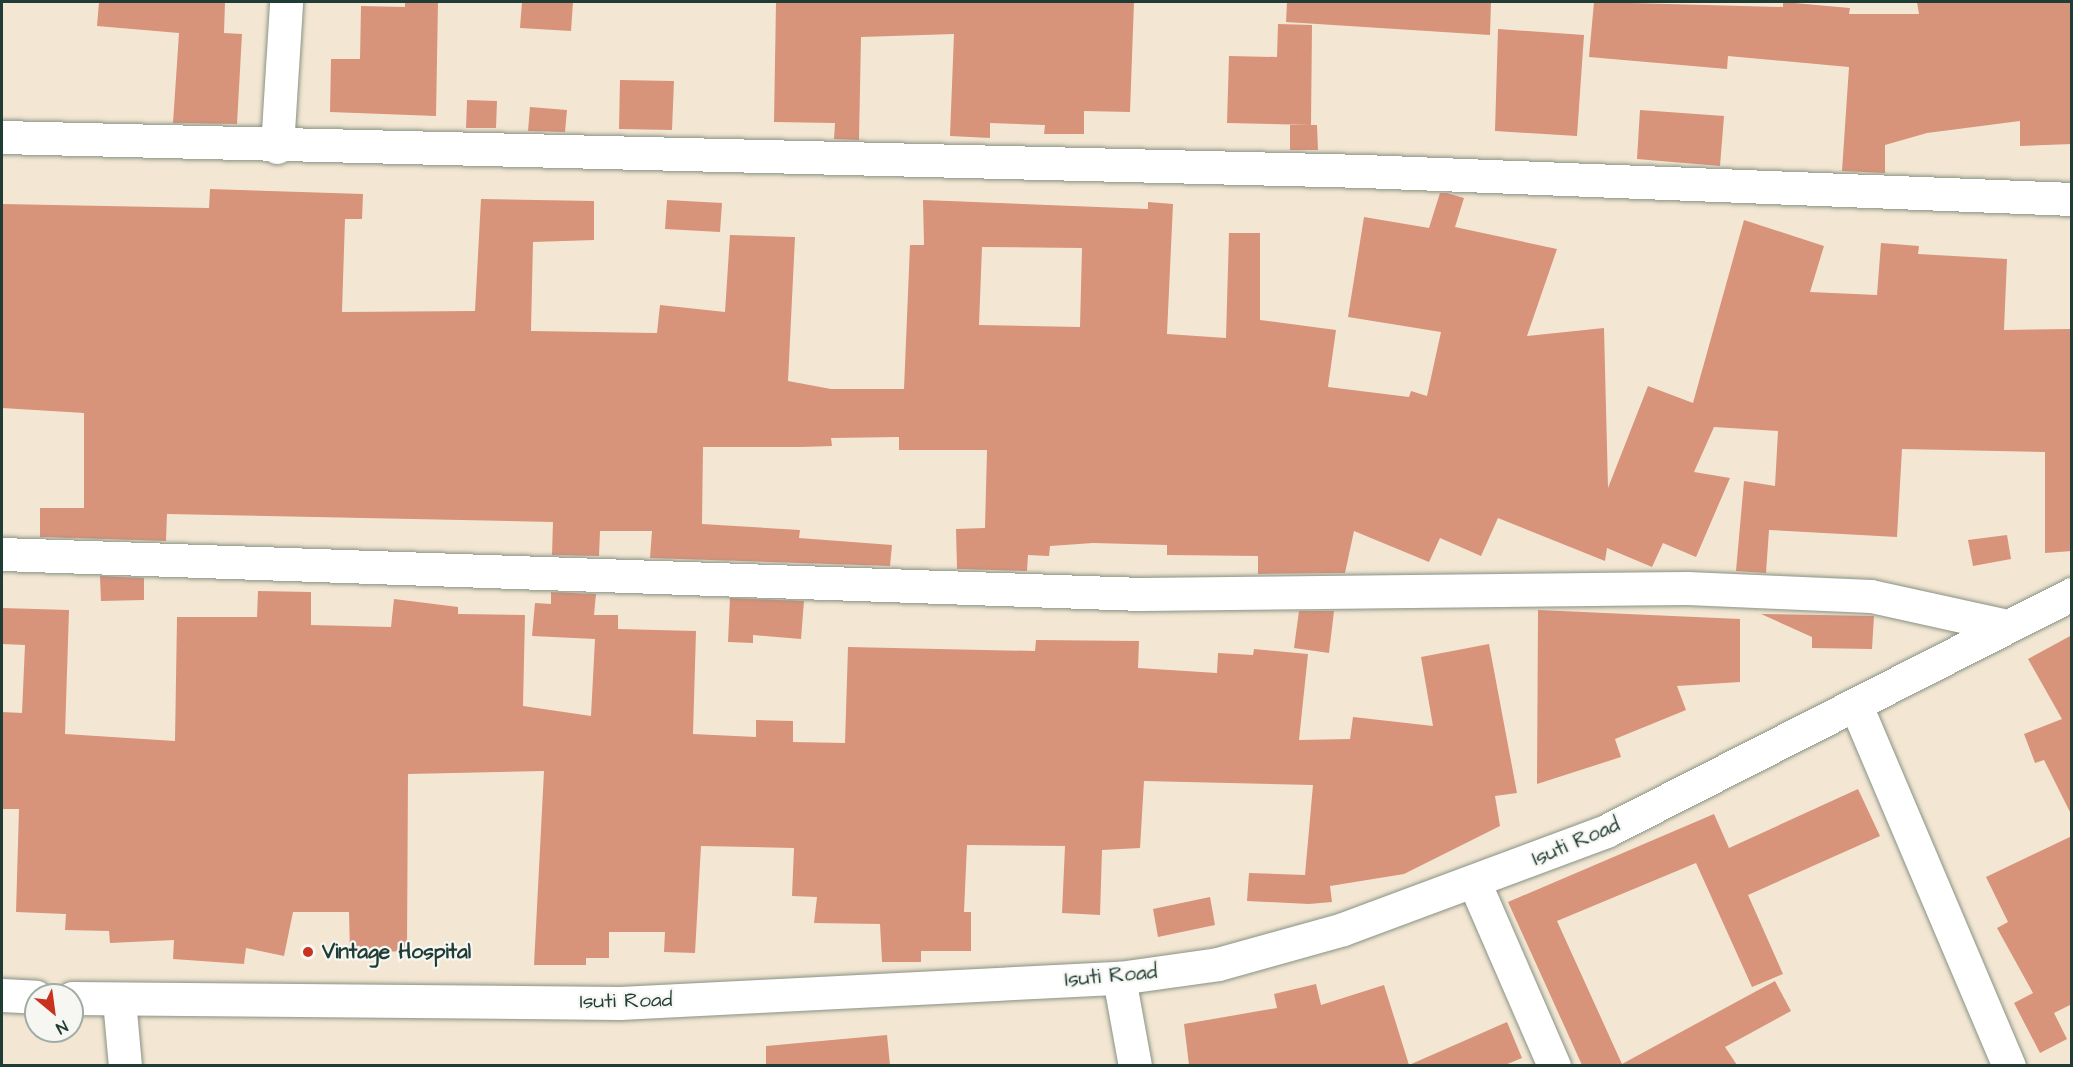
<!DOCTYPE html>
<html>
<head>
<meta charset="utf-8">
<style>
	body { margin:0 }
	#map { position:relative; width:2073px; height:1067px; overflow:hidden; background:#f3e7d3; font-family:"Architects Daughter",sans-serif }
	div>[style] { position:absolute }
	.building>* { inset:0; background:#d8937b }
	.roads { filter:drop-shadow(0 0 2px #899284) drop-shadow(0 0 2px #899284) }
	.minor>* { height:33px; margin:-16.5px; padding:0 16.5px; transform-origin:16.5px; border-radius:16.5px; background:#fff }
	.dots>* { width:16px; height:16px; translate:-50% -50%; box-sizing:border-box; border:3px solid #f6f6f2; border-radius:50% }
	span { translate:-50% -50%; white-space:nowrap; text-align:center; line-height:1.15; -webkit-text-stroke:4.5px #f6f6f2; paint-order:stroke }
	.street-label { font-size:21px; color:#1f3d34 }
	.poi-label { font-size:21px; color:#1f3d34; font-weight:700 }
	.left { translate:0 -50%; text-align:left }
	.frame { position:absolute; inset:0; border:3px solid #1f3d34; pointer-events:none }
	.north { position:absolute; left:24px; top:983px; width:60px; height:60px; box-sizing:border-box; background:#f6f6f2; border:2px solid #a0aca6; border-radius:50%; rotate:151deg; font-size:16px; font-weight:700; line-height:24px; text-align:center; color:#1f3d34 }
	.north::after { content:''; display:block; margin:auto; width:21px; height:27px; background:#c8321e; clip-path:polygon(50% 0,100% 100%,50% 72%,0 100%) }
</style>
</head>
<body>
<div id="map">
	<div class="building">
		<i style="clip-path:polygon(99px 2px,225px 2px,224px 33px,242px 34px,237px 124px,173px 123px,179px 33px,97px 26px)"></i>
		<i style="clip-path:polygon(405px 2px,438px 2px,436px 116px,330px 112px,331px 59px,360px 59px,361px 6px,405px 7px)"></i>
		<i style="clip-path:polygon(522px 2px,573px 2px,571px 31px,520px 28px)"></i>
		<i style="clip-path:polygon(776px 2px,1134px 2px,1130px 112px,1084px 111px,1084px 134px,1044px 134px,1045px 125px,990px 123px,990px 138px,950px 136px,954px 34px,861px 37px,859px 140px,834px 139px,835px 123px,774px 122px)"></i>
		<i style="clip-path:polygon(1287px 2px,1491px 2px,1490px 35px,1286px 22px)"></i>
		<i style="clip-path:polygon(1594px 2px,1783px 7px,1783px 2px,1850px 8px,1849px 14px,1919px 14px,1917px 2px,2072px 2px,2072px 144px,2020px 146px,2020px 121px,1927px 133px,1885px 145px,1885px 173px,1842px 171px,1849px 67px,1728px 56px,1727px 69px,1589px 57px)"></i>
		<i style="clip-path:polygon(1278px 24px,1312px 25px,1311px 125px,1317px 125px,1318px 150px,1290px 150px,1290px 125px,1310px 125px,1227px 123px,1229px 56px,1277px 57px)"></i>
		<i style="clip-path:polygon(1498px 29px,1584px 35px,1577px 136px,1495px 131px)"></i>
		<i style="clip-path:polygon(620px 80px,674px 81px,672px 130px,619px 129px)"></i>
		<i style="clip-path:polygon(467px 100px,497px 101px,496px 128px,466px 128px)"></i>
		<i style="clip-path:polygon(530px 107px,567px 110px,565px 132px,528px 131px)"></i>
		<i style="clip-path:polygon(1640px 110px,1724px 116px,1720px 166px,1637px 159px)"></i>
		<i style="clip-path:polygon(evenodd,210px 189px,363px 194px,362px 219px,345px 219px,342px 312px,475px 311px,481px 199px,594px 201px,594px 240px,533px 242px,531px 331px,657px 333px,660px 305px,725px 312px,730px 235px,795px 237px,788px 381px,831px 389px,904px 389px,910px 245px,924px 245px,923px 200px,1148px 209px,1148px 202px,1173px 204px,1167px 334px,1226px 338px,1229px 233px,1260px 233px,1260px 320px,1336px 330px,1328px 387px,1409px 397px,1411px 391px,1427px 396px,1441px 332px,1348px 317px,1364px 217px,1429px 228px,1440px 193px,1447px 193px,1464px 198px,1455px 227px,1557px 249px,1527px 336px,1604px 328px,1608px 488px,1648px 386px,1693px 403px,1744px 220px,1824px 246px,1810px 292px,1877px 295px,1881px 243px,1919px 246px,1918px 254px,2007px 259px,2004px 330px,2072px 329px,2072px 551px,2045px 553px,2045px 452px,1902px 449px,1897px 537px,1769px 530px,1766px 573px,1736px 571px,1744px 481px,1775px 486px,1778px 431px,1714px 427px,1694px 472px,1730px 478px,1696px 557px,1663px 543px,1652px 567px,1607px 548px,1605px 561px,1498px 518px,1481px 556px,1440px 538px,1429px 562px,1354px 531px,1345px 573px,1258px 574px,1258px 556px,1167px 555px,1167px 545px,1093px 543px,1050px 546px,1049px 556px,1028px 555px,1027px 571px,957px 569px,956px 529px,985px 528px,987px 450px,899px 450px,899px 437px,831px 438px,832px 446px,801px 447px,703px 447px,702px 524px,800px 530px,799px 538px,892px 545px,890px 566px,650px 558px,652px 531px,600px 531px,599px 556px,552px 555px,553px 522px,167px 514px,166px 541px,40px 537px,40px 508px,84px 508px,84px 413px,2px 408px,2px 204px,209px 208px,210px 189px,982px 247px,1082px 248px,1080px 327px,979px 325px,982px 247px)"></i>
		<i style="clip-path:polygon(667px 200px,722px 203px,720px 232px,665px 229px)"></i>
		<i style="clip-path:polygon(2007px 535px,2011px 559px,1973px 566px,1968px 540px)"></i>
		<i style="clip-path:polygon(100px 576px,144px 578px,144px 600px,101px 601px)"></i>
		<i style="clip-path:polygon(258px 591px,311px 592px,311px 625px,391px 627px,394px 599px,458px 607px,458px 614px,525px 615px,523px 706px,591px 716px,595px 639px,532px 636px,535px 603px,551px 604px,551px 592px,596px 594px,594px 615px,618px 615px,618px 629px,696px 631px,693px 734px,756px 737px,756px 720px,793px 721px,793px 742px,845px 743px,848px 647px,1035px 651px,1036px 640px,1139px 641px,1138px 668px,1217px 673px,1218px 653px,1253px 655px,1254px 649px,1308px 654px,1299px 740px,1350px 739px,1353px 717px,1433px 726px,1421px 657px,1489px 644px,1517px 793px,1495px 796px,1500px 826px,1404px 874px,1330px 886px,1332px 902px,1309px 904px,1247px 901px,1249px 873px,1305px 875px,1313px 785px,1144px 781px,1140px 848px,1102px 850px,1100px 915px,1062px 913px,1065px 846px,967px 845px,964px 912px,971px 912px,971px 951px,921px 951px,921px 962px,882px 962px,880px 924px,814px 923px,817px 897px,792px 896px,794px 848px,701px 846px,695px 953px,664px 952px,665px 932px,609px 932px,609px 958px,586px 958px,586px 965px,534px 965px,544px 771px,408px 774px,407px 951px,350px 953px,349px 912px,293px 912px,284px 956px,246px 948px,244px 964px,173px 959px,174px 940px,110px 943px,109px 931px,65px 930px,66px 914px,16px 912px,19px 809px,2px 809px,2px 712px,22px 713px,25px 645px,2px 644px,2px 608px,69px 610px,65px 734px,175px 741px,177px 617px,257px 617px)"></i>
		<i style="clip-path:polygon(730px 598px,804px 601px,801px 639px,753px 635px,753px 643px,728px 642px)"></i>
		<i style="clip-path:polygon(1538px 610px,1740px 619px,1740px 682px,1677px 686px,1686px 710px,1615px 739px,1621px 757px,1537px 784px)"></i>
		<i style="clip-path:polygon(1299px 611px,1334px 611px,1329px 653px,1294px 648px)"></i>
		<i style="clip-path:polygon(1761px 614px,1874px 616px,1872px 649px,1812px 648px,1812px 637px)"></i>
		<i style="clip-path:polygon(2072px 635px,2072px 816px,2044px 760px,2035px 763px,2024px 734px,2062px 719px,2028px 659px)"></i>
		<i style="clip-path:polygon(1858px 789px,1880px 836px,1748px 895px,1783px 974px,1752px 987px,1696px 863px,1557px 921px,1622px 1064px,1775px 981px,1791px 1011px,1725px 1047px,1737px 1065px,1582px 1065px,1508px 902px,1714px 814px,1729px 848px)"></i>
		<i style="clip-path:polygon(2072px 836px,2072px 1004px,2054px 1013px,2067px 1039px,2040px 1053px,2014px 1003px,2033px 993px,1997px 928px,2008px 922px,1986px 877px)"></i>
		<i style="clip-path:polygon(1210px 897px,1215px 925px,1158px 937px,1153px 909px)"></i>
		<i style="clip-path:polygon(1316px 984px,1321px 1005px,1384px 985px,1409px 1065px,1507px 1022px,1522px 1058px,1505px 1065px,1189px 1065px,1184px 1024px,1277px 1008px,1274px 994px)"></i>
		<i style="clip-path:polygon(887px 1035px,890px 1065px,766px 1065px,766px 1046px)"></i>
	</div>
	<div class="roads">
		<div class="minor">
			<i style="left:2px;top:137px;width:1361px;rotate:1.43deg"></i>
			<i style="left:1363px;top:171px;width:710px;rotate:2.26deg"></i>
			<i style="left:277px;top:147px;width:145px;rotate:-86.4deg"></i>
			<i style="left:2px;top:554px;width:1140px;rotate:2.01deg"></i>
			<i style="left:1141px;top:594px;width:546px;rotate:-0.63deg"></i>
			<i style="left:1687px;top:588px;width:184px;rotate:2.5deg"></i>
			<i style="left:1871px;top:596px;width:139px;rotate:12.4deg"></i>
			<i style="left:1857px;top:708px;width:389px;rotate:67deg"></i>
			<i style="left:1475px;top:884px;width:198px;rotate:66.5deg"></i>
			<i style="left:1119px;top:978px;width:89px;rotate:79.7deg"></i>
			<i style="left:2px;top:995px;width:34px;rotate:3deg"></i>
			<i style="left:72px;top:998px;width:548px;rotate:0.52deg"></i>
			<i style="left:620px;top:1003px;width:500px;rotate:-2.9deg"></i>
			<i style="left:1119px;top:978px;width:100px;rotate:-8deg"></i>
			<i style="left:1218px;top:964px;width:130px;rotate:-15.6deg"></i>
			<i style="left:1343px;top:929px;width:281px;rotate:-20.4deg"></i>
			<i style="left:1606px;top:831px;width:523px;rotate:-26.96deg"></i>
			<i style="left:119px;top:1000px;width:66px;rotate:84.8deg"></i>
		</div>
	</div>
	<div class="dots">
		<i style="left:308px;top:952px;background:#c8321e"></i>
	</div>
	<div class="street-label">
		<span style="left:1576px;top:842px;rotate:-23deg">Isuti Road</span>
		<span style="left:1111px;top:976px;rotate:-5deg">Isuti Road</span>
		<span style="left:626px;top:1001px;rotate:-1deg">Isuti Road</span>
	</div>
	<div class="poi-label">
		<span class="left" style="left:322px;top:952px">Vintage Hospital</span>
	</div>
	<div class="frame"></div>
	<div class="north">N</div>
</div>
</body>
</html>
